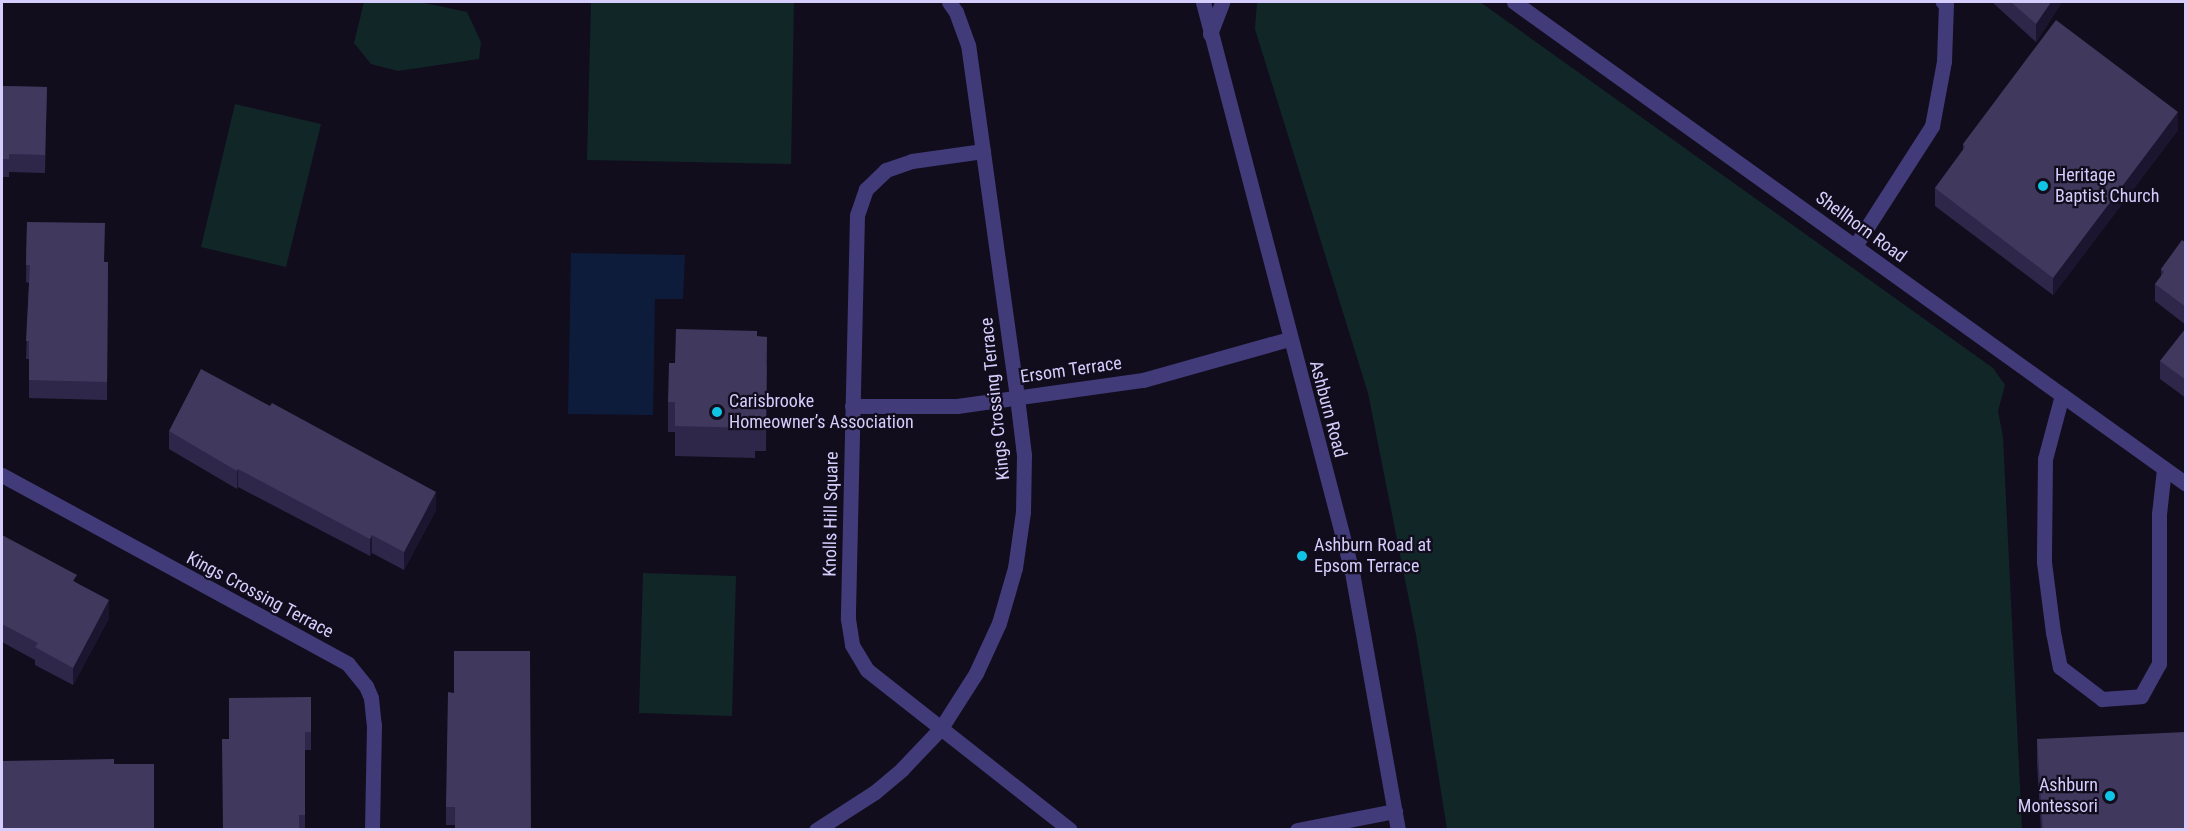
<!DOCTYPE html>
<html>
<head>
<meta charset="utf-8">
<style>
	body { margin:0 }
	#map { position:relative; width:2187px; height:831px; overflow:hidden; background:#110d1d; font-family:"Roboto Condensed",sans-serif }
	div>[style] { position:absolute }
	.green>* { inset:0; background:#112627 }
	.water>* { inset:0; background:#0e1c3c }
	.service>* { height:15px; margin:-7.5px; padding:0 7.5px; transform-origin:7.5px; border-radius:7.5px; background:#413b79 }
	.minor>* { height:15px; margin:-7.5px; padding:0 7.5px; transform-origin:7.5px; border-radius:7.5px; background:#413b79 }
	.tertiary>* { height:15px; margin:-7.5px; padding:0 7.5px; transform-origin:7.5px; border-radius:7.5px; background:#413b79 }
	.wall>* { inset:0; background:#2f274a }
	.shaded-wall>* { inset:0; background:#1c1530 }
	.building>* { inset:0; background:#41395d }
	.dots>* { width:16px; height:16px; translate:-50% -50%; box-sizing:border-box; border:3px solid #110d1d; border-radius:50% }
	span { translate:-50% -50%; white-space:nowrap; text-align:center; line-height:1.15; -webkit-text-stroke:4.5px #110d1d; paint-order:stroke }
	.poi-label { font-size:18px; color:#d5cdfc }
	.left { translate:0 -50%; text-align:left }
	.right { translate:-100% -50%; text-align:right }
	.street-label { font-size:18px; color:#d5cdfc }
	.frame { position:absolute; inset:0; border:3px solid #d5cdfc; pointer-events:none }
</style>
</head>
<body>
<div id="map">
	<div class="green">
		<i style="clip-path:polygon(364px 2px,420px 2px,467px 12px,481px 42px,479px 59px,398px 71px,371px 64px,354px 43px)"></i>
		<i style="clip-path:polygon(591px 2px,794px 2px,791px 164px,587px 160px)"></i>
		<i style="clip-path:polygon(1257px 2px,1480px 2px,1993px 368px,2005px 385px,1998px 411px,2003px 437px,2022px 829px,1447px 829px,1416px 635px,1368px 393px,1255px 29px)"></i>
		<i style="clip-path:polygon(235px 104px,321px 124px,286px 267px,201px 247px)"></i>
		<i style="clip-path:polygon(643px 573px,736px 576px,732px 716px,639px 713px)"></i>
	</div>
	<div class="water">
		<i style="clip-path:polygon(571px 253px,685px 255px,683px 299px,655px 299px,653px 415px,568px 414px)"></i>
	</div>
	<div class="service">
		<i style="left:1855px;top:246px;width:143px;rotate:-57.3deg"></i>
		<i style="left:1932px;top:126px;width:66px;rotate:-79.5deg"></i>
		<i style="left:1944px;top:61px;width:57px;rotate:-88deg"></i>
		<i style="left:1946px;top:4px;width:4px;rotate:-146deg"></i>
		<i style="left:2062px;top:395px;width:66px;rotate:104.9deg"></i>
		<i style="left:2045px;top:459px;width:103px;rotate:90.6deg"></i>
		<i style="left:2044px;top:562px;width:71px;rotate:82.7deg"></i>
		<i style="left:2053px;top:632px;width:36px;rotate:79deg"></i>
		<i style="left:2060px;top:667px;width:53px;rotate:37.3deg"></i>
		<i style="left:2102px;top:699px;width:39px;rotate:-4deg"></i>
		<i style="left:2141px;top:696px;width:37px;rotate:-61deg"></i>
		<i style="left:2159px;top:664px;width:150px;rotate:-90deg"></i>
		<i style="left:2159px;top:514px;width:45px;rotate:-83.7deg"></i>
	</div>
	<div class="minor">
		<i style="left:1514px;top:2px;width:827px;rotate:35.65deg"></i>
		<i style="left:983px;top:151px;width:72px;rotate:172deg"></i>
		<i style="left:912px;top:161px;width:28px;rotate:161deg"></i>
		<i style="left:886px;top:170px;width:28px;rotate:136deg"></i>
		<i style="left:866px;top:189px;width:28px;rotate:109deg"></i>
		<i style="left:857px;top:215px;width:404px;rotate:91.3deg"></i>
		<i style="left:848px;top:619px;width:26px;rotate:81deg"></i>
		<i style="left:852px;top:645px;width:29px;rotate:59deg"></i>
		<i style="left:867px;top:670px;width:258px;rotate:38.2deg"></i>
		<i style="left:852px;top:406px;width:105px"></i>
		<i style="left:957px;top:406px;width:188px;rotate:-8deg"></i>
		<i style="left:1143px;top:380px;width:152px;rotate:-15.7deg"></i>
		<i style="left:2px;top:475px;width:394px;rotate:28.6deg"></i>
		<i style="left:348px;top:664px;width:28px;rotate:51deg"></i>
		<i style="left:366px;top:686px;width:13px;rotate:67deg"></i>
		<i style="left:371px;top:698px;width:27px;rotate:84deg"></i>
		<i style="left:374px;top:725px;width:105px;rotate:91.1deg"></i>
		<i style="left:816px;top:830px;width:70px;rotate:-32.8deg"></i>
		<i style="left:875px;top:792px;width:35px;rotate:-40deg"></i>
		<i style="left:902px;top:769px;width:57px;rotate:-46.4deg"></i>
		<i style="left:941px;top:728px;width:65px;rotate:-57.5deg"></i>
		<i style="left:976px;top:673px;width:55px;rotate:-65.3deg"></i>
		<i style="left:999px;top:623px;width:57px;rotate:-73.8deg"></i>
		<i style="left:1015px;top:568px;width:57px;rotate:-81.9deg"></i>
		<i style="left:1023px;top:512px;width:57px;rotate:-89deg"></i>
		<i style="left:1024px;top:455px;width:58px;rotate:-96.9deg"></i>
		<i style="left:1017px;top:397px;width:355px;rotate:-97.9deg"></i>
		<i style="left:968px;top:45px;width:35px;rotate:-110deg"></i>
		<i style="left:956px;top:12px;width:12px;rotate:-125deg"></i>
		<i style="left:1297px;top:830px;width:100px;rotate:-11deg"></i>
	</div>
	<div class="tertiary">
		<i style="left:1203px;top:2px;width:589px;rotate:75.35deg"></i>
		<i style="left:1352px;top:572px;width:262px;rotate:79.9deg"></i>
		<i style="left:1210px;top:34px;width:34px;rotate:-69deg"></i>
	</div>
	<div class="wall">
		<i style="clip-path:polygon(1992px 2px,2062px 2px,2036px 42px)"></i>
		<i style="clip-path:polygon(2px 86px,47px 87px,45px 173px,9px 172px,9px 177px,2px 177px)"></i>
		<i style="clip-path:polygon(2178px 130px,2053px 295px,1935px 206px,1935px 188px,1963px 150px,1963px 144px)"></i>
		<i style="clip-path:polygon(27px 222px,105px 262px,108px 262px,107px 400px,29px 398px,29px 359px,26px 359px,29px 283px,26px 282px)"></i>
		<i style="clip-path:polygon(2186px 243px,2186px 325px,2155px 301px,2155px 284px,2161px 276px,2161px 269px)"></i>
		<i style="clip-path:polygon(2186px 328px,2186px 398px,2160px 379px,2160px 361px)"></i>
		<i style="clip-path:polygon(757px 336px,767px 366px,766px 451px,755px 451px,755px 458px,675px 456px,675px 432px,668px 432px,668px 402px,675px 363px)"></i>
		<i style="clip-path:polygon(169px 431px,436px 510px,404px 570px,372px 553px,370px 556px,238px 487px,237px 489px,169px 449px)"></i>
		<i style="clip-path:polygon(2px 535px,77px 583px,109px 618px,73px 685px,35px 665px,35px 660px,2px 642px)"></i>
		<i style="clip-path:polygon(454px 693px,455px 825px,446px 825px,446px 807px)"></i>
		<i style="clip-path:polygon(311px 697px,311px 750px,305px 750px,305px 830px,223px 830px,229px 739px)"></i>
		<i style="clip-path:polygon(2037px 739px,2186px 830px,2041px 830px,2037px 763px)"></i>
	</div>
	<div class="shaded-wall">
		<i style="clip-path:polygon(2051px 2px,2062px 2px,2036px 42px,2036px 24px)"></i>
		<i style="clip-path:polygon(2178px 112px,2178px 130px,2053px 295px,2053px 278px)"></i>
		<i style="clip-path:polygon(238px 469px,238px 487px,237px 489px,237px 471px)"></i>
		<i style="clip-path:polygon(436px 492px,436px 510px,404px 570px,404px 552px)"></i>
		<i style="clip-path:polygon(372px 535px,372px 553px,370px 556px,370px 539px)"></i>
		<i style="clip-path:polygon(109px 600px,109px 618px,73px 685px,73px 668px)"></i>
	</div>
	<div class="building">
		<i style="clip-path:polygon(2011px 2px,2051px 2px,2036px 24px)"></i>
		<i style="clip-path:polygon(2056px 20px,2178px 112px,2053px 278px,1935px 188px,1965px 147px,1963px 144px)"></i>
		<i style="clip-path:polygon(2px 86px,47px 87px,45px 155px,9px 154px,9px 159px,2px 159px)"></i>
		<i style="clip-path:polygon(27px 222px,105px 223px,104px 262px,108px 262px,107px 382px,29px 380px,29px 341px,26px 341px,30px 265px,26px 265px)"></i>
		<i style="clip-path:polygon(2182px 240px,2186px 243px,2186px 307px,2155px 284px,2164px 272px,2161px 269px)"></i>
		<i style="clip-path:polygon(2186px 328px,2186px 380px,2160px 361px)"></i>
		<i style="clip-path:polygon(676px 329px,757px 331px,757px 336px,767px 337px,766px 421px,755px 421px,755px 428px,675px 426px,675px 402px,668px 402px,669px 363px,675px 363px)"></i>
		<i style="clip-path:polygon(201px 369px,270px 406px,272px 403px,436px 492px,404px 552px,372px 535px,370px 539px,238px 469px,237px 471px,169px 431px)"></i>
		<i style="clip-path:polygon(2px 535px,77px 575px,73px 581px,109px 600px,73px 668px,35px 647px,38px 643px,2px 624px)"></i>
		<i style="clip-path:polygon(454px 651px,530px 651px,531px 830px,455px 830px,455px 807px,446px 807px,448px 692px,454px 693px)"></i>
		<i style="clip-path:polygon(311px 697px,311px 732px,305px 732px,305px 815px,299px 815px,299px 830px,223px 830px,222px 739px,229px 739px,229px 698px)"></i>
		<i style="clip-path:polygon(2186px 732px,2186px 830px,2043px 830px,2037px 739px)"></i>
		<i style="clip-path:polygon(114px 759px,114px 764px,154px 764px,154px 830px,2px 830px,2px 761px)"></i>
	</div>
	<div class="dots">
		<i style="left:2043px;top:186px;background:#0fc4e5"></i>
		<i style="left:717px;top:412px;background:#0fc4e5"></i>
		<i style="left:1302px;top:556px;background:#0fc4e5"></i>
		<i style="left:2110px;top:796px;background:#0fc4e5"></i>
	</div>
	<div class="poi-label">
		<span class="left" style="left:2055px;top:186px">Heritage<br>Baptist Church</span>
		<span class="left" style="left:729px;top:412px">Carisbrooke<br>Homeowner’s Association</span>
		<span class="left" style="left:1314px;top:556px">Ashburn Road at<br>Epsom Terrace</span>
		<span class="right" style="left:2098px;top:796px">Ashburn<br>Montessori</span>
	</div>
	<div class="street-label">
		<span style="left:1861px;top:227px;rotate:36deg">Shellhorn Road</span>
		<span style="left:1071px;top:370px;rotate:-8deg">Ersom Terrace</span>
		<span style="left:995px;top:399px;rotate:-96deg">Kings Crossing Terrace</span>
		<span style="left:1328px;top:409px;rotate:75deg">Ashburn Road</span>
		<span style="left:831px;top:514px;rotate:-89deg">Knolls Hill Square</span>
		<span style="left:260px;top:595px;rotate:28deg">Kings Crossing Terrace</span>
	</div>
	<div class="frame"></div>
</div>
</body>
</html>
